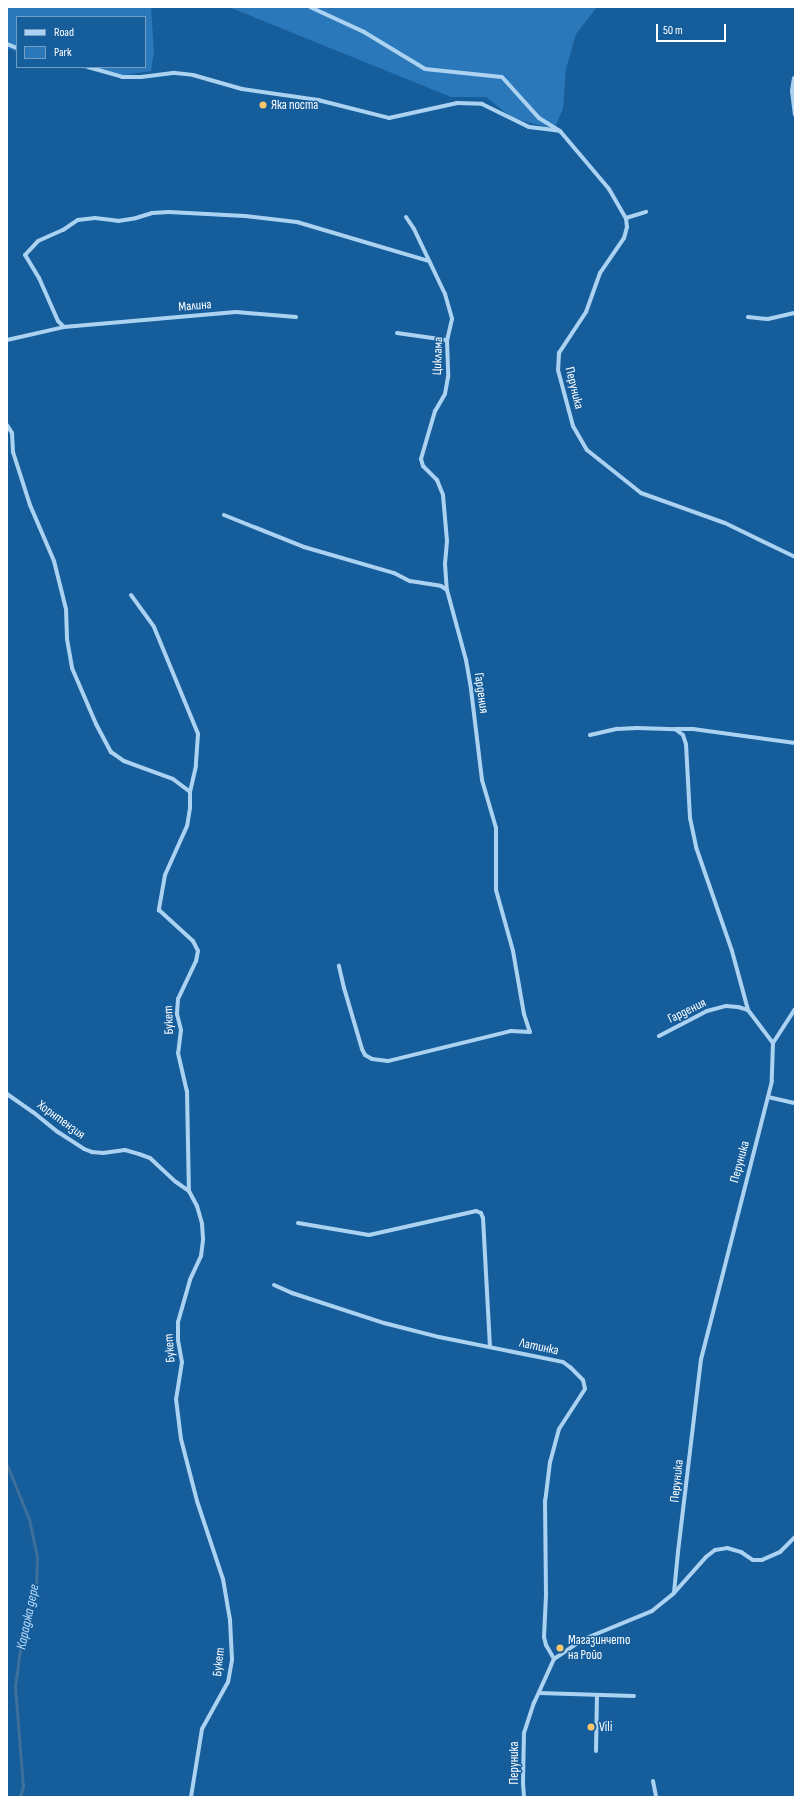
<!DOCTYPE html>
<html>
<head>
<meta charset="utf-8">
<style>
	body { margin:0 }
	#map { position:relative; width:802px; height:1804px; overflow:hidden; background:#165d9b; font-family:"Sofia Sans Condensed",sans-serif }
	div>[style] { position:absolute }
	.green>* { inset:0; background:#2a77b9 }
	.stream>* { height:3px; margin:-1.5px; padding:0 1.5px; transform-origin:1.5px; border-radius:1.5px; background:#3e709c }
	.street>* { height:4px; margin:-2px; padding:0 2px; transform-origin:2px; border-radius:2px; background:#acd2f2 }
	.dots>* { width:11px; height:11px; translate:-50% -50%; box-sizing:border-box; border:2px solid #165d9b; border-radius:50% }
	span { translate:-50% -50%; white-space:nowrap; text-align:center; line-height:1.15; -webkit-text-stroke:3px #165d9b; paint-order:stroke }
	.poi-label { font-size:13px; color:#fff }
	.left { translate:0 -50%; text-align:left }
	.street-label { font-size:13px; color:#fff }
	.water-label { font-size:14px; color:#b9dcf9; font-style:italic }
	.frame { position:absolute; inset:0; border:8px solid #fff; pointer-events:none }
	.legend { position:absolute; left:16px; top:16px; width:130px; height:52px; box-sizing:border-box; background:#165d9b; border:1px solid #739ec3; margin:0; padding:5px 7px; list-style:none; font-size:12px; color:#fff }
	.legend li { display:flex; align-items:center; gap:8px; height:20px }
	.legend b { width:20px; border:1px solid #739ec3 }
	.scale { position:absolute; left:656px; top:24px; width:70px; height:18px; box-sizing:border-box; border:2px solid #fff; border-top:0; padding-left:5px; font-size:12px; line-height:14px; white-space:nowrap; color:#fff; -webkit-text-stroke:3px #165d9b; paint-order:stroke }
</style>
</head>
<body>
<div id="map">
	<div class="green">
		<i style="clip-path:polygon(7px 7px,151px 7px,154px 51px,151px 71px,124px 75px,74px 67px,145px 67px,145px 17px,17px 17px,17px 52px,7px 48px)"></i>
		<i style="clip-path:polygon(229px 7px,597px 7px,576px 34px,566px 69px,563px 109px,554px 129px,512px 118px,486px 97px,451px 97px)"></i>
	</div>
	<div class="stream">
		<i style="left:7px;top:1465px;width:58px;rotate:67.8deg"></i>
		<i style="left:29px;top:1519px;width:40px;rotate:78deg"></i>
		<i style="left:37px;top:1558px;width:26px;rotate:92deg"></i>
		<i style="left:36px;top:1584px;width:53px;rotate:105.4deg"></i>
		<i style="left:22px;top:1635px;width:52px;rotate:97.7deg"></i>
		<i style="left:15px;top:1687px;width:99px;rotate:85.4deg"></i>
		<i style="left:23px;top:1786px;width:11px;rotate:105deg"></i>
	</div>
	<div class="street">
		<i style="left:310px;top:7px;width:60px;rotate:24.8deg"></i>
		<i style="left:364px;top:32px;width:71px;rotate:31.2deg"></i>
		<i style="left:425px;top:69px;width:77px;rotate:5.9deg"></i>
		<i style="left:502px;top:77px;width:55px;rotate:47.9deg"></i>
		<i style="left:539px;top:118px;width:25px;rotate:32deg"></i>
		<i style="left:560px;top:131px;width:76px;rotate:49.8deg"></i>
		<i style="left:609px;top:189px;width:34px;rotate:60deg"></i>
		<i style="left:626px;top:218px;width:9px;rotate:84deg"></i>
		<i style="left:627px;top:227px;width:11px;rotate:105deg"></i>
		<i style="left:624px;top:238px;width:42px;rotate:124.4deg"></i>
		<i style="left:600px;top:273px;width:41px;rotate:109.7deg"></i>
		<i style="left:586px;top:312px;width:49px;rotate:123.4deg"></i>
		<i style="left:559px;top:353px;width:17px;rotate:93deg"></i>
		<i style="left:558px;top:370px;width:58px;rotate:75deg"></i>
		<i style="left:573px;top:426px;width:28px;rotate:60deg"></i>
		<i style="left:587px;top:450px;width:69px;rotate:38.5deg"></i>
		<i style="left:641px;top:493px;width:89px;rotate:19.7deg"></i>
		<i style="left:725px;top:523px;width:78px;rotate:25.9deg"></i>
		<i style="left:7px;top:44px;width:11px;rotate:22deg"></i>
		<i style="left:88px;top:67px;width:35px;rotate:16deg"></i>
		<i style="left:122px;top:77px;width:19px"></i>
		<i style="left:141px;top:77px;width:34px;rotate:-7deg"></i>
		<i style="left:175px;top:73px;width:18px;rotate:6deg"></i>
		<i style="left:193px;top:75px;width:51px;rotate:15.9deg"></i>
		<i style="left:242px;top:89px;width:77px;rotate:8.2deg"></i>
		<i style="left:318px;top:100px;width:73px;rotate:14.2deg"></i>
		<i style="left:389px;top:118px;width:70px;rotate:-12.4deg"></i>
		<i style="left:457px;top:103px;width:25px;rotate:2deg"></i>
		<i style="left:482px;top:104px;width:52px;rotate:26.1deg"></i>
		<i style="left:529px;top:127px;width:31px;rotate:7deg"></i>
		<i style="left:794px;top:78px;width:13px;rotate:99deg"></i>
		<i style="left:792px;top:91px;width:24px;rotate:83deg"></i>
		<i style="left:406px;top:217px;width:14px;rotate:56deg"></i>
		<i style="left:414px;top:229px;width:72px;rotate:64.5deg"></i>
		<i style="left:445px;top:294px;width:26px;rotate:74deg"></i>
		<i style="left:452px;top:319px;width:22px;rotate:103deg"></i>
		<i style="left:447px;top:340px;width:37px;rotate:88deg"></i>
		<i style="left:448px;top:377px;width:17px;rotate:100deg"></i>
		<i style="left:445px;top:394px;width:20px;rotate:120deg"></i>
		<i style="left:435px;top:411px;width:50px;rotate:106.3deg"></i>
		<i style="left:421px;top:459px;width:7px;rotate:74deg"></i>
		<i style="left:423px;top:466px;width:20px;rotate:45deg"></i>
		<i style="left:437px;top:480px;width:16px;rotate:68deg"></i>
		<i style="left:443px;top:495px;width:46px;rotate:85deg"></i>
		<i style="left:447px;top:541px;width:23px;rotate:95deg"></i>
		<i style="left:445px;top:564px;width:26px;rotate:86deg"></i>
		<i style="left:626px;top:218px;width:21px;rotate:-17deg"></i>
		<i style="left:296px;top:317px;width:60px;rotate:-175.2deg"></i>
		<i style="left:236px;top:312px;width:173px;rotate:175deg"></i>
		<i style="left:64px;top:327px;width:8px;rotate:-135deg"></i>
		<i style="left:58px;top:321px;width:47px;rotate:-113.8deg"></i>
		<i style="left:39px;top:278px;width:27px;rotate:-121deg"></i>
		<i style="left:25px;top:255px;width:19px;rotate:-47deg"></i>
		<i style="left:38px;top:241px;width:27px;rotate:-24deg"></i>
		<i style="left:63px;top:230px;width:18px;rotate:-34deg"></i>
		<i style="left:78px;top:220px;width:17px;rotate:-7deg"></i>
		<i style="left:95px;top:218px;width:23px;rotate:7deg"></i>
		<i style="left:118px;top:221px;width:18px;rotate:-9deg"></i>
		<i style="left:136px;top:218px;width:17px;rotate:-17deg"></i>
		<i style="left:152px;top:213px;width:17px;rotate:-3deg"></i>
		<i style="left:169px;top:212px;width:76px;rotate:3deg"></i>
		<i style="left:245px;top:216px;width:52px;rotate:6.6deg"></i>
		<i style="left:297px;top:222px;width:138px;rotate:16.5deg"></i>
		<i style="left:748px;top:317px;width:20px;rotate:6deg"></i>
		<i style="left:768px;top:319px;width:28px;rotate:-13deg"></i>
		<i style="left:397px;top:333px;width:50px;rotate:8deg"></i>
		<i style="left:7px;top:340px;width:58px;rotate:-12.8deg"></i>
		<i style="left:7px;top:425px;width:9px;rotate:58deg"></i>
		<i style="left:12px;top:433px;width:19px;rotate:87deg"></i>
		<i style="left:13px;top:452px;width:56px;rotate:72.2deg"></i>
		<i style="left:30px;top:505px;width:61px;rotate:66.8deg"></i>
		<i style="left:54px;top:561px;width:49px;rotate:76deg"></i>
		<i style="left:66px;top:609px;width:30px;rotate:88deg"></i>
		<i style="left:67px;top:639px;width:29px;rotate:80deg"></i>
		<i style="left:72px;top:668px;width:61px;rotate:66.8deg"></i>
		<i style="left:96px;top:724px;width:32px;rotate:62deg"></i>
		<i style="left:111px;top:752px;width:16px;rotate:35deg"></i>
		<i style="left:124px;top:761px;width:52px;rotate:20.2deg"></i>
		<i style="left:173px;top:779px;width:21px;rotate:37deg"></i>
		<i style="left:224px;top:515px;width:86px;rotate:21.8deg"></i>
		<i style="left:304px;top:547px;width:94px;rotate:16.1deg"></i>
		<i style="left:394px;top:573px;width:18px;rotate:27deg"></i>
		<i style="left:410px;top:581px;width:31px;rotate:9deg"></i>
		<i style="left:441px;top:586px;width:7px;rotate:34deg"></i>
		<i style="left:447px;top:590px;width:73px;rotate:74.8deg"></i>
		<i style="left:466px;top:660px;width:29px;rotate:80deg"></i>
		<i style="left:471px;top:689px;width:92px;rotate:83.1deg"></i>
		<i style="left:482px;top:780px;width:50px;rotate:73.7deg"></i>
		<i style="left:496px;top:828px;width:62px;rotate:90deg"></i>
		<i style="left:496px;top:890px;width:63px;rotate:74.4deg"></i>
		<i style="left:513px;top:951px;width:64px;rotate:80.1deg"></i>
		<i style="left:524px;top:1014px;width:19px;rotate:72deg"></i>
		<i style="left:530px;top:1032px;width:19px;rotate:-177deg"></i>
		<i style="left:511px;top:1031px;width:127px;rotate:166.3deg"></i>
		<i style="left:388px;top:1061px;width:16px;rotate:-173deg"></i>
		<i style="left:372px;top:1059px;width:8px;rotate:-150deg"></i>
		<i style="left:365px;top:1055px;width:7px;rotate:-117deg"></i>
		<i style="left:362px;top:1049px;width:64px;rotate:-106.4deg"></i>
		<i style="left:344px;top:988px;width:23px;rotate:-103deg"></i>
		<i style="left:131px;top:595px;width:39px;rotate:54deg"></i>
		<i style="left:154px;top:627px;width:116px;rotate:67.6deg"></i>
		<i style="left:198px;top:734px;width:32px;rotate:94deg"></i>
		<i style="left:196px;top:766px;width:27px;rotate:103deg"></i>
		<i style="left:190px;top:792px;width:16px;rotate:90deg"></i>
		<i style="left:190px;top:808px;width:18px;rotate:99deg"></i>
		<i style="left:187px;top:826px;width:54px;rotate:114.2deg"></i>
		<i style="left:165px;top:875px;width:36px;rotate:100deg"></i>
		<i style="left:159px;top:910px;width:46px;rotate:42.4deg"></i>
		<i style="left:193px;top:941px;width:11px;rotate:63deg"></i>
		<i style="left:198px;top:951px;width:10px;rotate:101deg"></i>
		<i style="left:196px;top:961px;width:42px;rotate:115.3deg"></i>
		<i style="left:178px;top:999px;width:15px;rotate:94deg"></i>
		<i style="left:177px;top:1014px;width:16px;rotate:76deg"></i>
		<i style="left:181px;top:1030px;width:23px;rotate:97deg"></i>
		<i style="left:178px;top:1053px;width:39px;rotate:77deg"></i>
		<i style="left:187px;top:1091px;width:100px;rotate:88.9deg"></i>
		<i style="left:189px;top:1191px;width:17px;rotate:62deg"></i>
		<i style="left:197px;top:1206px;width:19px;rotate:74deg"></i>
		<i style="left:202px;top:1224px;width:16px;rotate:86deg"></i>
		<i style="left:203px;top:1240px;width:16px;rotate:97deg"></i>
		<i style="left:201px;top:1256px;width:26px;rotate:115deg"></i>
		<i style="left:190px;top:1280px;width:44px;rotate:105.9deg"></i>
		<i style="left:178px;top:1322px;width:18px;rotate:90deg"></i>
		<i style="left:178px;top:1340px;width:22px;rotate:80deg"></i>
		<i style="left:182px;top:1362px;width:37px;rotate:99deg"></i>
		<i style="left:176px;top:1399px;width:40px;rotate:82.9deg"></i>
		<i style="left:181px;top:1439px;width:64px;rotate:75.5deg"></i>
		<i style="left:197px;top:1501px;width:82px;rotate:71.6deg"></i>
		<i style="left:223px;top:1579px;width:42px;rotate:80.3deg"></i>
		<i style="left:230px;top:1620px;width:40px;rotate:87.1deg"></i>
		<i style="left:232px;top:1660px;width:22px;rotate:100deg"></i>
		<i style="left:228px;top:1682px;width:54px;rotate:119deg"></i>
		<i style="left:202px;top:1729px;width:69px;rotate:99.2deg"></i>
		<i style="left:675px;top:729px;width:18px"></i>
		<i style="left:693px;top:729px;width:103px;rotate:7.8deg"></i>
		<i style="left:590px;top:735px;width:28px;rotate:-13deg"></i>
		<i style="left:617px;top:729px;width:20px;rotate:-3deg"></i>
		<i style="left:637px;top:728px;width:38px;rotate:2deg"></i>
		<i style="left:675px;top:729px;width:10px;rotate:37deg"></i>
		<i style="left:683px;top:735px;width:9px;rotate:72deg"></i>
		<i style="left:686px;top:744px;width:74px;rotate:86.9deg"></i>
		<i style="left:690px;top:818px;width:30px;rotate:78deg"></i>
		<i style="left:696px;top:847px;width:110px;rotate:70.9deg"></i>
		<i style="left:732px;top:951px;width:61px;rotate:74.8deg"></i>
		<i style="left:748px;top:1010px;width:41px;rotate:52.9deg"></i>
		<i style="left:773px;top:1043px;width:38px;rotate:92deg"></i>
		<i style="left:772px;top:1081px;width:287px;rotate:104.3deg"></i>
		<i style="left:701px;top:1359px;width:194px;rotate:96.8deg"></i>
		<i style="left:678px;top:1552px;width:41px;rotate:95.6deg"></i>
		<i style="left:659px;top:1036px;width:54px;rotate:-27.5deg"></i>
		<i style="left:707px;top:1011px;width:20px;rotate:-15deg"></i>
		<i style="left:726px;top:1006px;width:12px;rotate:5deg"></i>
		<i style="left:738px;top:1007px;width:10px;rotate:17deg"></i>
		<i style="left:773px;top:1043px;width:40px;rotate:-57.1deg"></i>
		<i style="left:7px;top:1094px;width:32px;rotate:35deg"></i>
		<i style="left:33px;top:1112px;width:32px;rotate:39deg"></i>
		<i style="left:58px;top:1132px;width:31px;rotate:33deg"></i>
		<i style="left:84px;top:1149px;width:9px;rotate:21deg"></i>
		<i style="left:92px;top:1152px;width:11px;rotate:5deg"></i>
		<i style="left:103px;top:1153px;width:22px;rotate:-8deg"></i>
		<i style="left:125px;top:1150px;width:15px;rotate:16deg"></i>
		<i style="left:139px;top:1154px;width:12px;rotate:20deg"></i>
		<i style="left:150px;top:1158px;width:35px;rotate:43deg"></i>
		<i style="left:176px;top:1182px;width:16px;rotate:35deg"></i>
		<i style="left:768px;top:1097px;width:28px;rotate:13deg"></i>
		<i style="left:298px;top:1223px;width:72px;rotate:9.6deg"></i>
		<i style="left:369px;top:1235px;width:110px;rotate:-12.6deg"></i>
		<i style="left:476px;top:1211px;width:5px;rotate:22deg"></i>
		<i style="left:481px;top:1213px;width:5px;rotate:68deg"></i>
		<i style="left:483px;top:1218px;width:129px;rotate:86.9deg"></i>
		<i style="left:274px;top:1285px;width:20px;rotate:24deg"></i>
		<i style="left:292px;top:1293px;width:97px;rotate:18.1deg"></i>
		<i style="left:384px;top:1323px;width:57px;rotate:14.3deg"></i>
		<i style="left:439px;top:1337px;width:126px;rotate:11.4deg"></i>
		<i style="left:563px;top:1362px;width:9px;rotate:36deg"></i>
		<i style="left:570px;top:1367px;width:18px;rotate:45deg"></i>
		<i style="left:583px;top:1380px;width:9px;rotate:77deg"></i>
		<i style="left:585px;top:1389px;width:48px;rotate:123deg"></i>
		<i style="left:559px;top:1429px;width:34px;rotate:105deg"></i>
		<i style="left:550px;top:1462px;width:38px;rotate:97deg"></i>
		<i style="left:545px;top:1500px;width:95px;rotate:89.4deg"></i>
		<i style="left:546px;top:1595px;width:42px;rotate:92.7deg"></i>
		<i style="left:544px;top:1637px;width:8px;rotate:76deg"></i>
		<i style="left:546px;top:1645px;width:16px;rotate:60deg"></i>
		<i style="left:539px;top:1693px;width:95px;rotate:1.8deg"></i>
		<i style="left:596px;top:1751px;width:56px;rotate:-89deg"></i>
		<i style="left:653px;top:1781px;width:16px;rotate:79deg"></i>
		<i style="left:524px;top:1797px;width:14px;rotate:-94deg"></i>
		<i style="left:523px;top:1783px;width:50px;rotate:-88.9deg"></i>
		<i style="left:524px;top:1733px;width:32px;rotate:-72deg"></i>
		<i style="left:534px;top:1703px;width:48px;rotate:-65.6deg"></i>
		<i style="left:554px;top:1659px;width:36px;rotate:-34deg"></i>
		<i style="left:584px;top:1639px;width:74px;rotate:-22.4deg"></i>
		<i style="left:652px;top:1611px;width:28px;rotate:-39deg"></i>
		<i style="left:674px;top:1593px;width:48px;rotate:-48.4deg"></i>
		<i style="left:706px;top:1557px;width:11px;rotate:-38deg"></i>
		<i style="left:715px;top:1550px;width:12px;rotate:-9deg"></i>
		<i style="left:727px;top:1548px;width:15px;rotate:16deg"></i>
		<i style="left:741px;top:1552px;width:14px;rotate:34deg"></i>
		<i style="left:753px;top:1560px;width:9px"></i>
		<i style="left:762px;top:1560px;width:20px;rotate:-24deg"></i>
		<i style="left:780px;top:1552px;width:21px;rotate:-45deg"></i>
	</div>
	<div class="dots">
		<i style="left:263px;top:105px;background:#ffc76d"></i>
		<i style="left:560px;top:1648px;background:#ffc76d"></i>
		<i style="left:591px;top:1727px;background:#ffc76d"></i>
	</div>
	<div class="poi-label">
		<span class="left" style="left:271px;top:105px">Яка поста</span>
		<span class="left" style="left:568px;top:1648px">Магазинчето<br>на Ройо</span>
		<span class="left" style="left:599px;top:1727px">Vili</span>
	</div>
	<div class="street-label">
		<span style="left:195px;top:306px;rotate:-5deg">Малина</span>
		<span style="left:438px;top:356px;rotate:-88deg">Циклама</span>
		<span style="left:574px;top:388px;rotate:76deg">Перуника</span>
		<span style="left:481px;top:693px;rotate:82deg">Гардения</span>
		<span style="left:687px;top:1011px;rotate:-26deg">Гардения</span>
		<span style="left:169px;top:1020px;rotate:-92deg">Букет</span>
		<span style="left:61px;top:1120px;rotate:36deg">Хорнтензия</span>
		<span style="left:740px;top:1162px;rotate:-75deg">Перуника</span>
		<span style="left:539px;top:1347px;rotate:12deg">Латинка</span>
		<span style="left:170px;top:1348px;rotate:-94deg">Букет</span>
		<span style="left:677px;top:1481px;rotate:-84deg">Перуника</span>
		<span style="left:219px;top:1662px;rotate:-84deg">Букет</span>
		<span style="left:514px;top:1763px;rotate:-90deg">Перуника</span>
	</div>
	<div class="water-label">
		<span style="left:28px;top:1617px;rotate:-78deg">Караджа дере</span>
	</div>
	<div class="frame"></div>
	<ul class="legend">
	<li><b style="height:5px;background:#acd2f2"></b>Road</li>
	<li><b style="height:11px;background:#2a77b9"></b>Park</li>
	</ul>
	<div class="scale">50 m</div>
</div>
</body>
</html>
